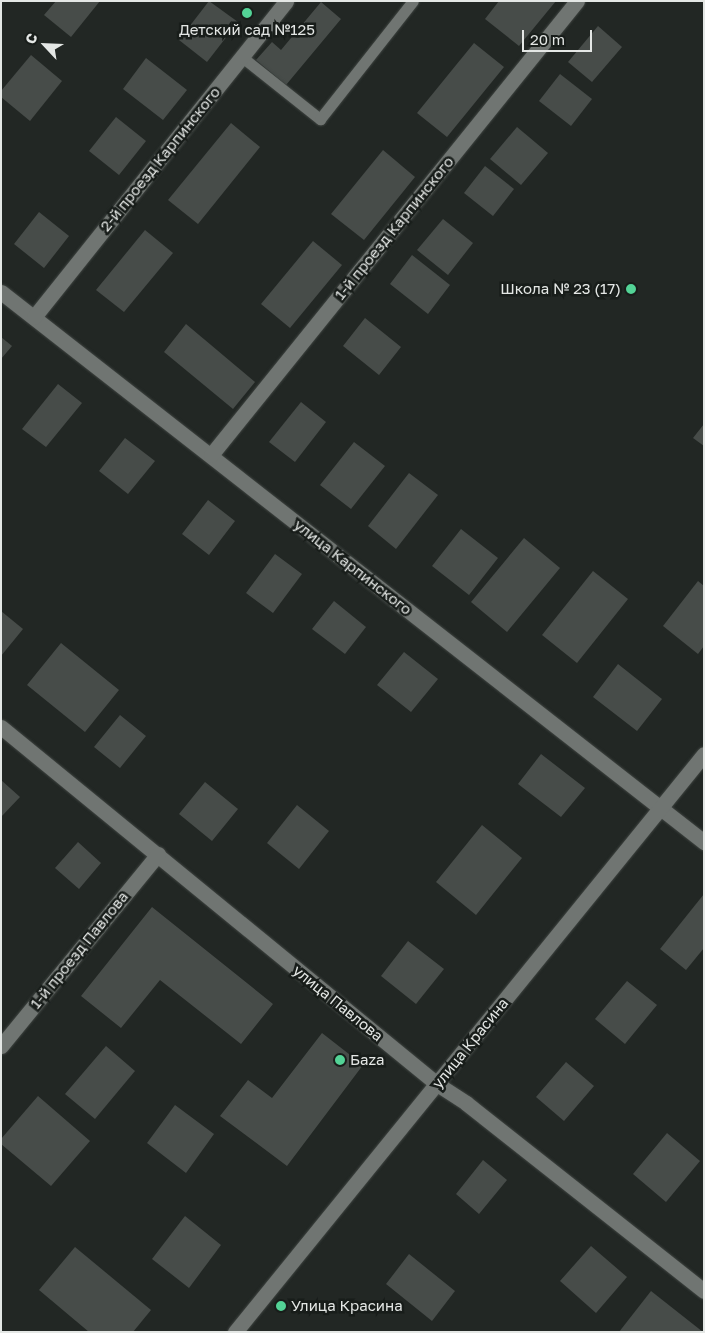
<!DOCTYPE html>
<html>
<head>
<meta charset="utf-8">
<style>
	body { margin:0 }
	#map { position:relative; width:705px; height:1333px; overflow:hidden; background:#222724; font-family:"Golos Text",sans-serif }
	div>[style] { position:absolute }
	.building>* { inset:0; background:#474c49 }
	.roads { filter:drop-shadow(0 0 1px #3f4441) drop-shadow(0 0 1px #3f4441) }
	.service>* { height:11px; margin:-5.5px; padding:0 5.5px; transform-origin:5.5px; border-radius:5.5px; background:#707572 }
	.minor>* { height:15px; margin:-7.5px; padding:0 7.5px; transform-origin:7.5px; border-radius:7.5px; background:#707572 }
	.secondary>* { height:15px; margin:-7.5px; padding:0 7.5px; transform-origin:7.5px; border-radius:7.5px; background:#707572 }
	.dots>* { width:14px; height:14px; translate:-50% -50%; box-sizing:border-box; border:2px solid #181d1a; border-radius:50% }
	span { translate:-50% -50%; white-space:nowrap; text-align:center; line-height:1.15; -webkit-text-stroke:5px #181d1a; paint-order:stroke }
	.poi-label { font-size:15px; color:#e4e7e5 }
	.right { translate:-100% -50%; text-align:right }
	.left { translate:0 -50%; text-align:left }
	.street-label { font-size:15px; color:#e4e7e5 }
	.frame { position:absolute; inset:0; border:2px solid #e4e7e5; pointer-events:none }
	.north { position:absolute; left:20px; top:20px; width:50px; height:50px; -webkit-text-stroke:4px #181d1a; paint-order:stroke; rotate:295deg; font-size:14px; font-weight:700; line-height:20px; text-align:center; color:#e4e7e5 }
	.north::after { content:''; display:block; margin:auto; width:18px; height:22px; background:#e4e7e5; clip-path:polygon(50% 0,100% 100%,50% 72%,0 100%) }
	.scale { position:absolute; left:522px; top:30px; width:70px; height:22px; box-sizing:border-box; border:2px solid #e4e7e5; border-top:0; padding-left:6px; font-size:15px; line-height:18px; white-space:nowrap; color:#e4e7e5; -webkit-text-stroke:4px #181d1a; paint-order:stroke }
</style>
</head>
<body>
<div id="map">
	<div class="building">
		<i style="clip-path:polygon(56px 1px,100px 1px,71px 37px,44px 15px)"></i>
		<i style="clip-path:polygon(209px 1px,238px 22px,207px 62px,179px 40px)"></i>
		<i style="clip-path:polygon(499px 1px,556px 1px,519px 46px,485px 19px)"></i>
		<i style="clip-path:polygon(321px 2px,341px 19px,286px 85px,256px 60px,272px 42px,281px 50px)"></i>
		<i style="clip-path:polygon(598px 26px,622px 47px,592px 82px,568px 62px)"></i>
		<i style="clip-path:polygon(474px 43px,504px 67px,447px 137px,417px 113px)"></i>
		<i style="clip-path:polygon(31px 55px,62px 81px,30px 121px,1px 97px,1px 91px)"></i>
		<i style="clip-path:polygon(146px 58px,187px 90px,163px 120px,123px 89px)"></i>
		<i style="clip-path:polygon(560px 74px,592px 99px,571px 126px,539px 101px)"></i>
		<i style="clip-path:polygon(116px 117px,146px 141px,119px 175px,89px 151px)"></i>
		<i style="clip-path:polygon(231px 123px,260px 147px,198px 224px,168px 200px)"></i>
		<i style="clip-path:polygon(517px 127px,548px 153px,521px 185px,490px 159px)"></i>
		<i style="clip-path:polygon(383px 150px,415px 177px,364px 240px,331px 214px)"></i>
		<i style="clip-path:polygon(485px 166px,514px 189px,493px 216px,464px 193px)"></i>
		<i style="clip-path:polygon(39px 212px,69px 236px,44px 268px,14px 244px)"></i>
		<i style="clip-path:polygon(443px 219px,473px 243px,448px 275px,417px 250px)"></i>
		<i style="clip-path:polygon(145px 230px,173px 253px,124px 312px,96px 290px)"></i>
		<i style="clip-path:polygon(313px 241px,342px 265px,290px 328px,261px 304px)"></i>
		<i style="clip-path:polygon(412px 255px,450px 285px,428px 314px,390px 284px)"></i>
		<i style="clip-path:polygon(365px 318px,401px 347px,379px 375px,343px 346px)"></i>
		<i style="clip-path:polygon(186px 324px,255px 382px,233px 409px,164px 352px)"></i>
		<i style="clip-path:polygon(1px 337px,12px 346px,1px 359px)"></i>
		<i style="clip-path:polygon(58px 384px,82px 403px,46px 447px,22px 429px)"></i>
		<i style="clip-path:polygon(301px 402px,326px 422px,295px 462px,269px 442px)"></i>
		<i style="clip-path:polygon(704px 424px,704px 446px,693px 438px)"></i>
		<i style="clip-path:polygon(125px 438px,155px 461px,128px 494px,99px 471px)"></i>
		<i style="clip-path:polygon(354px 442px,385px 466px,351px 509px,320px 485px)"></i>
		<i style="clip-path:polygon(409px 473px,438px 495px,396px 549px,368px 526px)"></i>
		<i style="clip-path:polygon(208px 500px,235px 521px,209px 555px,182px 534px)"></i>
		<i style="clip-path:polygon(461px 529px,498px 558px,469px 595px,432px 566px)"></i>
		<i style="clip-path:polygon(524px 538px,560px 568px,507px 632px,471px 602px)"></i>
		<i style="clip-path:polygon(275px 554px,302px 574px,273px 613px,246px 593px)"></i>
		<i style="clip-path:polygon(593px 571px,628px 599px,577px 663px,542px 635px)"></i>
		<i style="clip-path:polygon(698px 581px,704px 586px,704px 646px,698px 654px,663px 626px)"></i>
		<i style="clip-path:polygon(334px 601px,366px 627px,345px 654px,312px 629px)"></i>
		<i style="clip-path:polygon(1px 611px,23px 629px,1px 656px)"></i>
		<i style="clip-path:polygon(61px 643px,119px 690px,85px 732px,27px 685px)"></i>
		<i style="clip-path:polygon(404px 652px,438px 679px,411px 712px,377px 685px)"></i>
		<i style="clip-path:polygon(618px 664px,662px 699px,637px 731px,593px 697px)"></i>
		<i style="clip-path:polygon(120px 715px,146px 736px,120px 768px,94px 747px)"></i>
		<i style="clip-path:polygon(541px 754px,585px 788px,561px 817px,518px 784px)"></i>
		<i style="clip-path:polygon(1px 780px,20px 797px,1px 817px)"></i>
		<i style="clip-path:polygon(205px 782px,238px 809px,212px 841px,179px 814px)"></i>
		<i style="clip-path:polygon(297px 805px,329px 831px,299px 869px,267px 843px)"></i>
		<i style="clip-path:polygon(482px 825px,522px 858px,476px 915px,436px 882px)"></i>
		<i style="clip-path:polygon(78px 842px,101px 863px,79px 889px,55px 868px)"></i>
		<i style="clip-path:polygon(704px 894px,704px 948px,686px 970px,660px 949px)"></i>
		<i style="clip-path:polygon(152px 907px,273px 1004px,241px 1044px,160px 980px,121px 1028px,81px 996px)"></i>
		<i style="clip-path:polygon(408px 941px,444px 969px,416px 1004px,381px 976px)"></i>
		<i style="clip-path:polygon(627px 981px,657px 1005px,625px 1044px,595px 1019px)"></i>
		<i style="clip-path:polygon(322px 1033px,363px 1065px,287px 1166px,220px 1116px,248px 1080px,272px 1098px)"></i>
		<i style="clip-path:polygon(106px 1046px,135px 1071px,95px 1119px,65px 1094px)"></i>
		<i style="clip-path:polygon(566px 1062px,594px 1086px,564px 1121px,536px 1097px)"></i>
		<i style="clip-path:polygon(38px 1096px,90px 1141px,51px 1186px,1px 1144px,1px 1139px)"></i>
		<i style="clip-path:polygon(175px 1105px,214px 1134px,186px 1173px,147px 1143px)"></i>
		<i style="clip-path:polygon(667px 1133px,700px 1161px,666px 1202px,633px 1174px)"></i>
		<i style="clip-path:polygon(483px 1160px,507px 1180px,479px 1214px,456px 1194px)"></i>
		<i style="clip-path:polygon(185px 1216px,221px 1245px,189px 1288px,152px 1259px)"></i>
		<i style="clip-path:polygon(591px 1246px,627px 1277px,596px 1313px,560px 1281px)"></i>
		<i style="clip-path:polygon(75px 1247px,151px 1310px,133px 1332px,89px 1332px,39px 1290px)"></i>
		<i style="clip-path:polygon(409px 1254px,455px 1291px,432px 1321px,386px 1284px)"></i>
		<i style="clip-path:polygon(651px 1291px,703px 1332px,619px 1332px)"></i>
	</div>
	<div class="roads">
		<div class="service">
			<i style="left:242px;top:57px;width:100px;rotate:38.5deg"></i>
			<i style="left:320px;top:119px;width:150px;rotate:-51.8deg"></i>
		</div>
		<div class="minor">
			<i style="left:1px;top:292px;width:893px;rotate:38.04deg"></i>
			<i style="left:34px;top:317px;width:404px;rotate:-51.4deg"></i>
			<i style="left:211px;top:455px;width:583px;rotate:-51.13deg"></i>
			<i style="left:1px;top:727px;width:564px;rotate:39.31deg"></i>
			<i style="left:437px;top:1084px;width:35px;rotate:33deg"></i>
			<i style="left:466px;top:1103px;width:303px;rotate:38.3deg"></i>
			<i style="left:1px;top:1046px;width:248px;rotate:-50.7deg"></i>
		</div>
		<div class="secondary">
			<i style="left:235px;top:1332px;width:744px;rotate:-50.94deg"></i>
		</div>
	</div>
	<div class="dots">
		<i style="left:247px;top:13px;background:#53d396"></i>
		<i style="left:631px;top:289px;background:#53d396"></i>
		<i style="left:340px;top:1060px;background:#53d396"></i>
		<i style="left:281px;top:1306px;background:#53d396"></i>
	</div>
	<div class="poi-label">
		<span style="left:247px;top:30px">Детский сад №125</span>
		<span class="right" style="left:621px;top:289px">Школа № 23 (17)</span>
		<span class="left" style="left:350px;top:1060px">Баza</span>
		<span class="left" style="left:291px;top:1306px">Улица Красина</span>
	</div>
	<div class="street-label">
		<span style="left:160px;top:159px;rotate:-51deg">2-й проезд Карпинского</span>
		<span style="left:394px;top:228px;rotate:-51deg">1-й проезд Карпинского</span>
		<span style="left:353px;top:567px;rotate:38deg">улица Карпинского</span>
		<span style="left:79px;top:950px;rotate:-51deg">1-й проезд Павлова</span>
		<span style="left:338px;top:1003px;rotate:39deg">улица Павлова</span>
		<span style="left:470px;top:1043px;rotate:-51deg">улица Красина</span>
	</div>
	<div class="frame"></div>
	<div class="north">С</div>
	<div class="scale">20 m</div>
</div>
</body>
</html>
